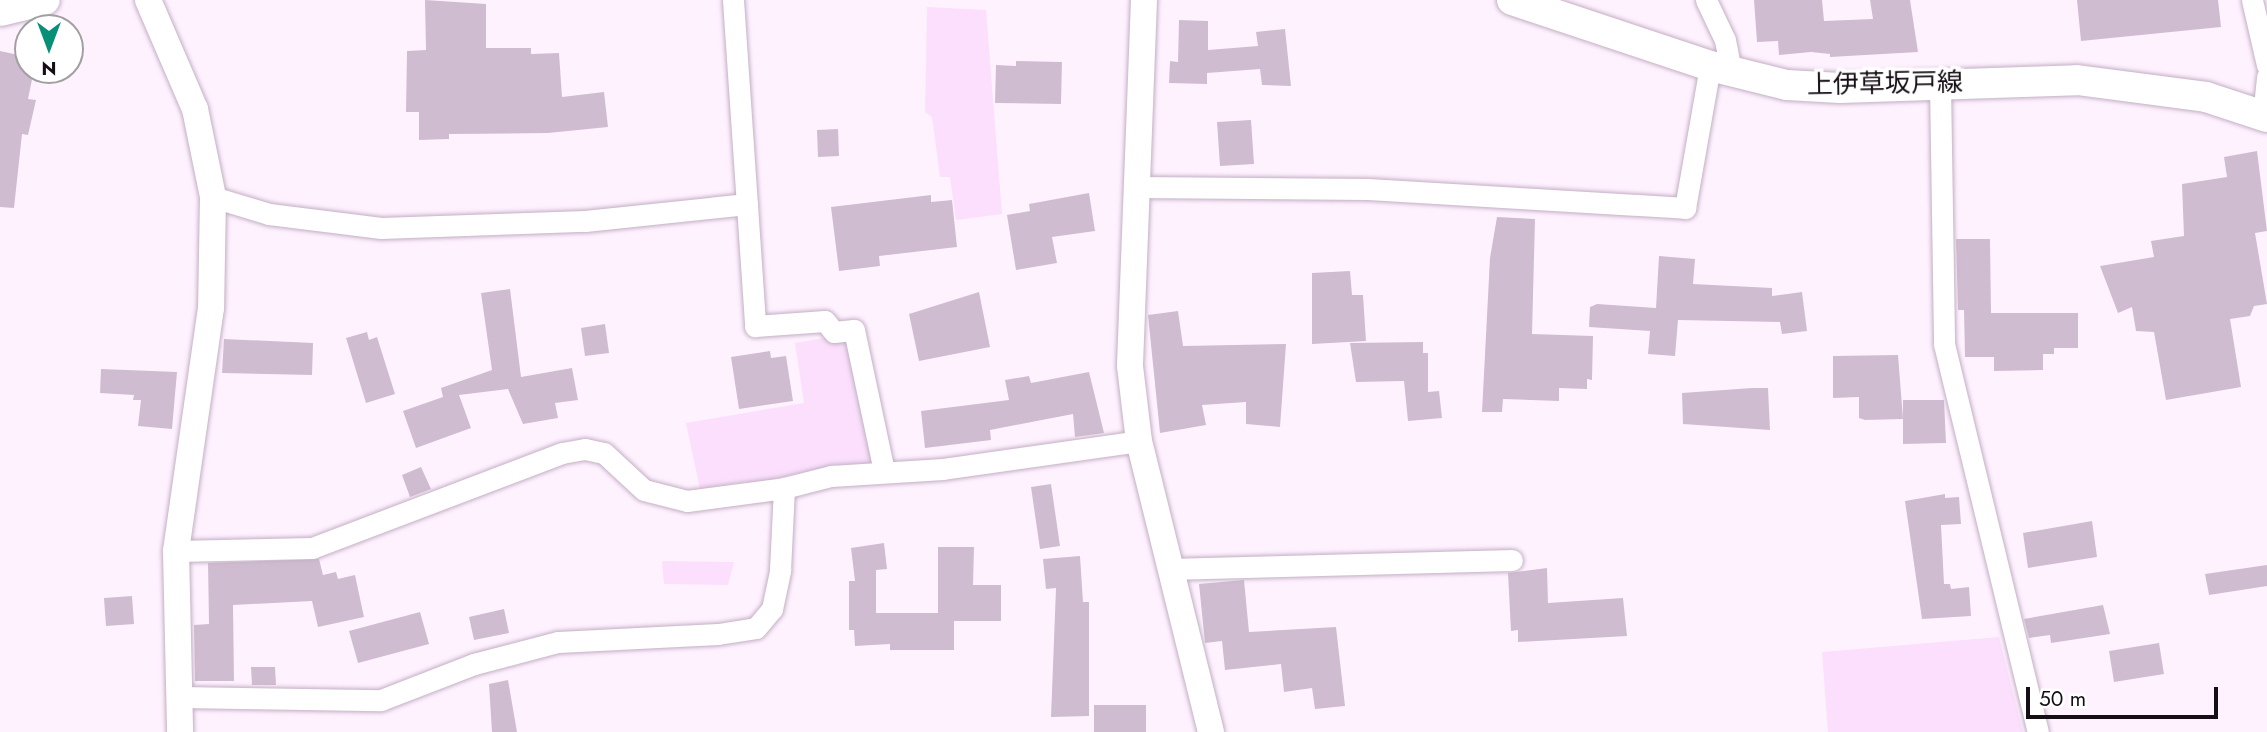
<!DOCTYPE html>
<html>
<head>
<meta charset="utf-8">
<style>
	body { margin:0 }
	#map { position:relative; width:2267px; height:732px; overflow:hidden; background:#fff2ff; font-family:Jost,"Noto Sans JP",sans-serif }
	div>[style] { position:absolute }
	.green>* { inset:0; background:#fbdffc }
	.building>* { inset:0; background:#d0bcd0 }
	.roads { filter:drop-shadow(0 0 2px #c3afc4) drop-shadow(0 0 2px #c3afc4) }
	.minor>* { height:21px; margin:-10.5px; padding:0 10.5px; transform-origin:10.5px; border-radius:10.5px; background:#fff }
	.tertiary>* { height:26px; margin:-13px; padding:0 13px; transform-origin:13px; border-radius:13px; background:#fff }
	.secondary>* { height:30px; margin:-15px; padding:0 15px; transform-origin:15px; border-radius:15px; background:#fff }
	span { translate:-50% -50%; white-space:nowrap; text-align:center; line-height:1.15; -webkit-text-stroke:7px #fff; paint-order:stroke }
	.street-label { font-size:26px; color:#150e15 }
	.north { position:absolute; left:14px; top:14px; width:70px; height:70px; box-sizing:border-box; background:#fff; border:2px solid #a19fa1; border-radius:50%; rotate:180deg; font-size:19px; font-weight:700; line-height:28px; text-align:center; color:#150e15 }
	.north::after { content:''; display:block; margin:auto; width:24px; height:32px; background:#088f78; clip-path:polygon(50% 0,100% 100%,50% 72%,0 100%) }
	.scale { position:absolute; left:2026px; top:687px; width:192px; height:32px; box-sizing:border-box; border:4px solid #150e15; border-top:0; padding-left:9px; font-size:21px; line-height:24px; white-space:nowrap; color:#150e15; -webkit-text-stroke:5px #fff; paint-order:stroke }
</style>
</head>
<body>
<div id="map">
	<div class="green">
		<i style="clip-path:polygon(927px 7px,986px 10px,1002px 214px,956px 220px,950px 177px,940px 177px,932px 117px,925px 112px)"></i>
		<i style="clip-path:polygon(847px 334px,875px 457px,868px 464px,834px 465px,749px 485px,748px 481px,700px 489px,686px 423px,804px 403px,795px 343px)"></i>
		<i style="clip-path:polygon(662px 561px,733px 562px,734px 562px,728px 585px,664px 584px)"></i>
		<i style="clip-path:polygon(1999px 637px,2023px 732px,1828px 732px,1822px 652px)"></i>
	</div>
	<div class="building">
		<i style="clip-path:polygon(425px 0,486px 4px,486px 48px,531px 48px,531px 54px,559px 53px,562px 97px,604px 92px,608px 127px,548px 133px,449px 134px,449px 139px,419px 140px,419px 112px,406px 112px,407px 51px,426px 50px)"></i>
		<i style="clip-path:polygon(1754px 0,1822px 0,1824px 21px,1873px 19px,1870px 0,1910px 0,1918px 52px,1830px 57px,1830px 54px,1811px 52px,1779px 55px,1778px 41px,1757px 42px)"></i>
		<i style="clip-path:polygon(2077px 0,2218px 0,2221px 27px,2081px 41px)"></i>
		<i style="clip-path:polygon(1179px 20px,1208px 21px,1208px 50px,1258px 46px,1256px 32px,1285px 29px,1291px 86px,1262px 85px,1260px 69px,1207px 73px,1207px 84px,1169px 83px,1170px 61px,1178px 62px)"></i>
		<i style="clip-path:polygon(0 51px,28px 57px,28px 70px,34px 70px,28px 99px,36px 100px,28px 135px,22px 134px,14px 208px,0 207px)"></i>
		<i style="clip-path:polygon(1016px 61px,1062px 62px,1061px 104px,995px 103px,996px 65px,1016px 66px)"></i>
		<i style="clip-path:polygon(1251px 120px,1254px 164px,1220px 166px,1217px 122px)"></i>
		<i style="clip-path:polygon(838px 129px,839px 156px,818px 157px,817px 130px)"></i>
		<i style="clip-path:polygon(2257px 151px,2267px 231px,2255px 233px,2267px 304px,2254px 306px,2250px 316px,2230px 319px,2241px 387px,2166px 400px,2154px 332px,2136px 331px,2132px 307px,2118px 313px,2100px 266px,2154px 257px,2151px 241px,2184px 236px,2182px 184px,2227px 177px,2224px 157px)"></i>
		<i style="clip-path:polygon(1089px 193px,1095px 231px,1052px 237px,1057px 263px,1016px 270px,1007px 215px,1030px 211px,1029px 204px)"></i>
		<i style="clip-path:polygon(931px 195px,931px 202px,952px 200px,957px 247px,879px 256px,880px 266px,839px 271px,831px 207px)"></i>
		<i style="clip-path:polygon(1497px 217px,1535px 219px,1532px 334px,1593px 336px,1592px 380px,1587px 379px,1587px 389px,1559px 388px,1559px 401px,1503px 399px,1502px 412px,1482px 412px,1490px 258px)"></i>
		<i style="clip-path:polygon(1956px 239px,1990px 239px,1991px 313px,2078px 313px,2078px 348px,2054px 348px,2054px 354px,2043px 354px,2043px 370px,1994px 371px,1994px 357px,1965px 357px,1964px 310px,1958px 310px)"></i>
		<i style="clip-path:polygon(1659px 256px,1695px 259px,1693px 284px,1772px 288px,1772px 296px,1802px 292px,1807px 331px,1782px 334px,1780px 322px,1678px 320px,1675px 356px,1648px 354px,1650px 331px,1589px 327px,1590px 307px,1597px 304px,1656px 308px)"></i>
		<i style="clip-path:polygon(1350px 271px,1352px 295px,1363px 295px,1366px 341px,1312px 344px,1312px 273px)"></i>
		<i style="clip-path:polygon(510px 289px,521px 377px,572px 368px,578px 400px,555px 403px,558px 418px,523px 424px,508px 389px,459px 395px,471px 428px,416px 448px,403px 411px,443px 397px,441px 388px,492px 370px,481px 293px)"></i>
		<i style="clip-path:polygon(979px 292px,990px 347px,919px 361px,909px 314px)"></i>
		<i style="clip-path:polygon(1178px 311px,1183px 346px,1286px 344px,1280px 427px,1246px 424px,1246px 402px,1202px 405px,1206px 425px,1160px 433px,1148px 315px)"></i>
		<i style="clip-path:polygon(605px 324px,609px 353px,585px 356px,581px 328px)"></i>
		<i style="clip-path:polygon(367px 332px,369px 340px,377px 337px,395px 394px,366px 403px,346px 338px)"></i>
		<i style="clip-path:polygon(224px 339px,313px 343px,312px 375px,222px 373px)"></i>
		<i style="clip-path:polygon(1423px 342px,1423px 353px,1428px 353px,1428px 392px,1439px 391px,1442px 418px,1408px 421px,1404px 381px,1356px 382px,1350px 343px)"></i>
		<i style="clip-path:polygon(770px 351px,771px 358px,786px 356px,793px 401px,739px 409px,731px 357px)"></i>
		<i style="clip-path:polygon(1898px 355px,1903px 419px,1865px 420px,1859px 418px,1859px 397px,1833px 398px,1833px 356px)"></i>
		<i style="clip-path:polygon(101px 369px,177px 372px,172px 429px,138px 426px,141px 400px,133px 400px,134px 395px,100px 393px)"></i>
		<i style="clip-path:polygon(1089px 372px,1104px 433px,1075px 437px,1073px 414px,990px 430px,991px 440px,925px 448px,921px 411px,1009px 400px,1005px 380px,1029px 376px,1031px 383px)"></i>
		<i style="clip-path:polygon(1752px 388px,1768px 388px,1770px 430px,1683px 424px,1682px 393px)"></i>
		<i style="clip-path:polygon(1903px 400px,1944px 400px,1946px 443px,1903px 444px)"></i>
		<i style="clip-path:polygon(421px 467px,431px 489px,410px 497px,402px 475px)"></i>
		<i style="clip-path:polygon(1051px 484px,1060px 546px,1040px 549px,1031px 487px)"></i>
		<i style="clip-path:polygon(1945px 494px,1945px 498px,1959px 497px,1961px 524px,1941px 525px,1944px 584px,1950px 584px,1951px 589px,1969px 587px,1971px 616px,1922px 619px,1905px 501px)"></i>
		<i style="clip-path:polygon(2092px 521px,2097px 557px,2028px 568px,2023px 533px)"></i>
		<i style="clip-path:polygon(884px 543px,887px 569px,876px 570px,876px 613px,938px 613px,938px 547px,974px 547px,973px 585px,1001px 585px,1001px 621px,954px 621px,954px 650px,890px 650px,890px 644px,855px 646px,854px 630px,849px 630px,849px 581px,855px 581px,851px 548px)"></i>
		<i style="clip-path:polygon(1080px 556px,1083px 602px,1089px 602px,1089px 716px,1051px 717px,1056px 588px,1046px 589px,1043px 559px)"></i>
		<i style="clip-path:polygon(319px 559px,323px 575px,336px 572px,338px 579px,355px 575px,364px 617px,318px 627px,312px 601px,233px 605px,234px 681px,195px 681px,194px 625px,209px 624px,208px 563px)"></i>
		<i style="clip-path:polygon(2267px 565px,2267px 586px,2209px 595px,2205px 574px)"></i>
		<i style="clip-path:polygon(1547px 568px,1548px 603px,1623px 598px,1627px 636px,1518px 642px,1518px 630px,1511px 631px,1508px 573px)"></i>
		<i style="clip-path:polygon(1244px 580px,1249px 632px,1336px 627px,1345px 706px,1315px 709px,1312px 688px,1284px 692px,1281px 664px,1225px 670px,1222px 641px,1205px 643px,1199px 584px)"></i>
		<i style="clip-path:polygon(132px 596px,134px 624px,106px 626px,104px 598px)"></i>
		<i style="clip-path:polygon(2103px 605px,2110px 634px,2051px 643px,2050px 635px,2029px 638px,2024px 619px)"></i>
		<i style="clip-path:polygon(504px 609px,509px 633px,474px 640px,469px 617px)"></i>
		<i style="clip-path:polygon(420px 612px,429px 644px,358px 663px,349px 631px)"></i>
		<i style="clip-path:polygon(2159px 643px,2164px 674px,2114px 682px,2109px 651px)"></i>
		<i style="clip-path:polygon(251px 667px,275px 667px,276px 685px,252px 685px)"></i>
		<i style="clip-path:polygon(508px 680px,517px 732px,492px 732px,489px 684px)"></i>
		<i style="clip-path:polygon(1094px 705px,1146px 705px,1146px 732px,1094px 732px)"></i>
	</div>
	<div class="roads">
		<div class="minor">
			<i style="left:733px;top:0;width:327px;rotate:86.1deg"></i>
			<i style="left:755px;top:326px;width:70px;rotate:-4.1deg"></i>
			<i style="left:825px;top:321px;width:14px;rotate:51deg"></i>
			<i style="left:834px;top:332px;width:20px;rotate:-6deg"></i>
			<i style="left:854px;top:330px;width:144px;rotate:78deg"></i>
			<i style="left:1706px;top:0;width:44px;rotate:64.6deg"></i>
			<i style="left:1725px;top:40px;width:33px;rotate:79deg"></i>
			<i style="left:2252px;top:0;width:67px;rotate:77deg"></i>
			<i style="left:1940px;top:84px;width:260px;rotate:89.1deg"></i>
			<i style="left:1944px;top:344px;width:399px;rotate:76.4deg"></i>
			<i style="left:2263px;top:116px;width:39px;rotate:-84deg"></i>
			<i style="left:1136px;top:187px;width:232px;rotate:0.5deg"></i>
			<i style="left:1368px;top:189px;width:318px;rotate:3.4deg"></i>
			<i style="left:1685px;top:208px;width:144px;rotate:-80deg"></i>
			<i style="left:213px;top:197px;width:59px;rotate:16.9deg"></i>
			<i style="left:269px;top:214px;width:113px;rotate:7.1deg"></i>
			<i style="left:381px;top:228px;width:204px;rotate:-2deg"></i>
			<i style="left:585px;top:221px;width:163px;rotate:-6deg"></i>
			<i style="left:176px;top:551px;width:136px;rotate:-1.3deg"></i>
			<i style="left:312px;top:548px;width:267px;rotate:-20.8deg"></i>
			<i style="left:562px;top:453px;width:23px;rotate:-10deg"></i>
			<i style="left:585px;top:449px;width:19px;rotate:12deg"></i>
			<i style="left:604px;top:453px;width:54px;rotate:42.8deg"></i>
			<i style="left:644px;top:490px;width:44px;rotate:14.3deg"></i>
			<i style="left:687px;top:501px;width:98px;rotate:-7.6deg"></i>
			<i style="left:784px;top:488px;width:49px;rotate:-14.3deg"></i>
			<i style="left:831px;top:476px;width:112px;rotate:-3.6deg"></i>
			<i style="left:943px;top:469px;width:198px;rotate:-8.1deg"></i>
			<i style="left:1169px;top:569px;width:343px;rotate:-1.5deg"></i>
			<i style="left:180px;top:697px;width:201px;rotate:0.9deg"></i>
			<i style="left:381px;top:700px;width:100px;rotate:-21.2deg"></i>
			<i style="left:474px;top:664px;width:87px;rotate:-14.7deg"></i>
			<i style="left:558px;top:642px;width:160px;rotate:-2.9deg"></i>
			<i style="left:718px;top:634px;width:38px;rotate:-9deg"></i>
			<i style="left:756px;top:628px;width:25px;rotate:-50deg"></i>
			<i style="left:772px;top:609px;width:40px;rotate:-78deg"></i>
			<i style="left:780px;top:570px;width:82px;rotate:-87.2deg"></i>
		</div>
		<div class="tertiary">
			<i style="left:148px;top:0;width:119px;rotate:66.7deg"></i>
			<i style="left:195px;top:109px;width:90px;rotate:78.4deg"></i>
			<i style="left:213px;top:197px;width:111px;rotate:91deg"></i>
			<i style="left:211px;top:308px;width:246px;rotate:98.2deg"></i>
			<i style="left:176px;top:551px;width:181px;rotate:88.7deg"></i>
			<i style="left:1144px;top:0;width:366px;rotate:92.2deg"></i>
			<i style="left:1130px;top:366px;width:76px;rotate:83.2deg"></i>
			<i style="left:1139px;top:441px;width:300px;rotate:76.1deg"></i>
		</div>
		<div class="secondary">
			<i style="left:1512px;top:0;width:209px;rotate:18.4deg"></i>
			<i style="left:1710px;top:66px;width:79px;rotate:13.9deg"></i>
			<i style="left:1787px;top:85px;width:53px;rotate:3.2deg"></i>
			<i style="left:1840px;top:88px;width:237px;rotate:-1.9deg"></i>
			<i style="left:2077px;top:80px;width:130px;rotate:7.5deg"></i>
			<i style="left:2206px;top:97px;width:64px;rotate:18.2deg"></i>
			<i style="left:0;top:11px;width:46px;rotate:-13.7deg"></i>
		</div>
	</div>
	<div class="street-label">
		<span style="left:1885px;top:84px;rotate:-1deg">上伊草坂戸線</span>
	</div>
	<div class="north">N</div>
	<div class="scale">50 m</div>
</div>
</body>
</html>
